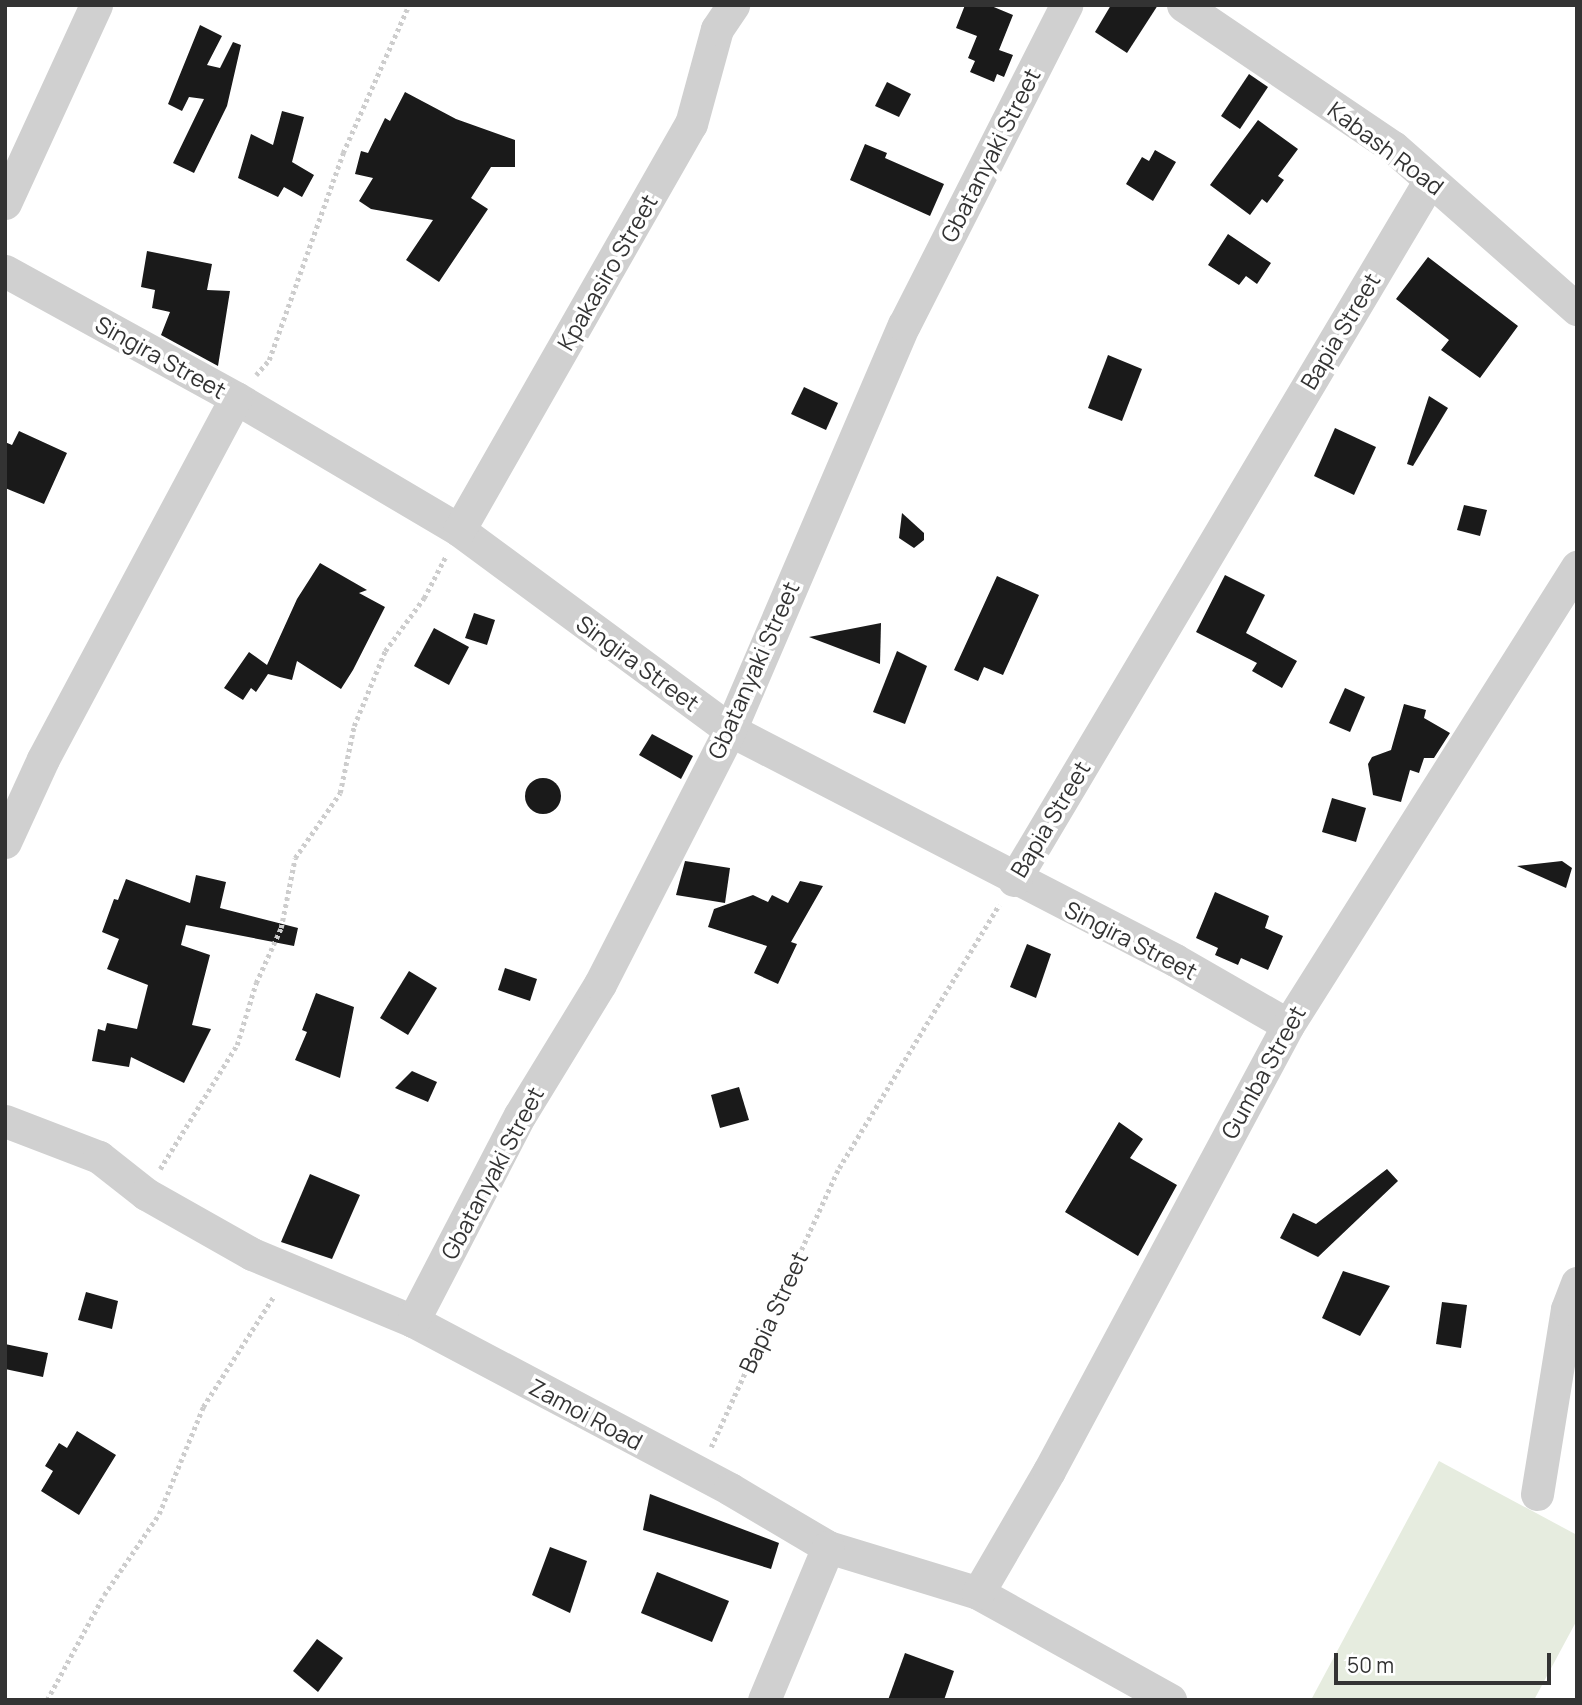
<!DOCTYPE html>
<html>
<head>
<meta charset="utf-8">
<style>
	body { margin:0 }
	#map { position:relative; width:1582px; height:1705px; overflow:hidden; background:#fff; font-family:Manrope,sans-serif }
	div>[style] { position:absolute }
	.green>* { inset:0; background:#e6ecdf }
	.building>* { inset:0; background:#1a1a1a }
	.round { border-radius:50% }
	.path>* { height:4.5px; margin-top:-2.25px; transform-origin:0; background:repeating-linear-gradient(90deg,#cdcdcd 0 3.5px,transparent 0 7px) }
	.street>* { height:33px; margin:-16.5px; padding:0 16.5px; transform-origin:16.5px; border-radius:16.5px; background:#d0d0d0 }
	span { translate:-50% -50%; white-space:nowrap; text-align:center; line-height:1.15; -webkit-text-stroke:7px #fff; paint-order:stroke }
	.street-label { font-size:23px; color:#333 }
	.frame { position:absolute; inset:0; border:7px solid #333; pointer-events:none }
	.scale { position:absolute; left:1334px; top:1653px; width:217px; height:32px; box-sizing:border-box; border:4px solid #333; border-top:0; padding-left:9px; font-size:21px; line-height:24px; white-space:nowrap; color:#333; -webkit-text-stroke:5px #fff; paint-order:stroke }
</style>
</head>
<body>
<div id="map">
	<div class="green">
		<i style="clip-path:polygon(1439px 1461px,1577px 1535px,1577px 1620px,1534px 1700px,1311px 1700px)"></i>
	</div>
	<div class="building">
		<i style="clip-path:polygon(965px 5px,989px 5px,1013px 15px,999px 50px,1013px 55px,1004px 77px,997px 74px,994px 82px,970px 72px,975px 61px,968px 58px,977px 36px,956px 28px)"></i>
		<i style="clip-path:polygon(1111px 5px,1158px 5px,1127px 53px,1095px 32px)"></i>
		<i style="clip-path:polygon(200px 25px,222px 36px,207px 65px,220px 68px,233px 42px,241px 45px,227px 106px,194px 173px,173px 163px,204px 99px,189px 97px,182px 111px,168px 104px)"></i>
		<i style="clip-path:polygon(1249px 74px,1268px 87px,1240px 129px,1221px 116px)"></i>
		<i style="clip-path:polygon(887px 82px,911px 94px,899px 117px,875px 106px)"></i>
		<i style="clip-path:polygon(405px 92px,456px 119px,515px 140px,515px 167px,491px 167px,471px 198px,488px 209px,439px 282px,406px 260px,433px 220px,371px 209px,359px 201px,373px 178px,355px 174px,361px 151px,368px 153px,385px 118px,390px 121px)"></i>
		<i style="clip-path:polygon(282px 111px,304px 117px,292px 162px,314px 175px,302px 197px,284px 187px,278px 197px,238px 178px,251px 134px,273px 145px)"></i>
		<i style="clip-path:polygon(1258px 120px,1298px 149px,1278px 176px,1284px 180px,1267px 203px,1262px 199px,1250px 215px,1210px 185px)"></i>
		<i style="clip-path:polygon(865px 144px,887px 153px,885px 158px,944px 184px,930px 216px,850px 180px)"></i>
		<i style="clip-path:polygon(1155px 150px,1176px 162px,1153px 201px,1126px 184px,1142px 157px,1149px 161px)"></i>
		<i style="clip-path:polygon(1228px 234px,1271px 263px,1257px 284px,1246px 276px,1239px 285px,1208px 265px)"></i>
		<i style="clip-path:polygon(147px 251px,212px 264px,207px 290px,230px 291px,218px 366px,161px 335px,170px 312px,152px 308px,155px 290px,141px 287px)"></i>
		<i style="clip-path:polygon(1428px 257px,1518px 326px,1480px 378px,1441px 350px,1449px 340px,1396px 299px)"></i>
		<i style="clip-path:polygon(1108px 355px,1142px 369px,1122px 421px,1088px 408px)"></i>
		<i style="clip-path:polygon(804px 387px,838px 403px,826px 430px,791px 414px)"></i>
		<i style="clip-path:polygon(1429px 396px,1448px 408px,1413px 466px,1407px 464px)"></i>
		<i style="clip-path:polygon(1335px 428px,1376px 447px,1354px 495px,1314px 476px)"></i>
		<i style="clip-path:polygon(19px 431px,67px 453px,44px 504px,5px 488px,5px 442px,12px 445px)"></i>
		<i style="clip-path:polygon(1464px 505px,1487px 510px,1480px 536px,1457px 530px)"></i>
		<i style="clip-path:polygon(902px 513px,924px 533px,924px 540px,914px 548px,899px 538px)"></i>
		<i style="clip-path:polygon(320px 563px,367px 590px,359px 593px,385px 607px,353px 670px,341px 689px,297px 661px,292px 680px,268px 674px,256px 692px,251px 688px,243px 700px,224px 688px,249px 652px,267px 665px,297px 599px)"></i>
		<i style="clip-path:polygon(1225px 575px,1265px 595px,1246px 633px,1297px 661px,1282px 688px,1252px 671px,1257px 663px,1196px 632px)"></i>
		<i style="clip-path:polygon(997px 576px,1039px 595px,1003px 675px,984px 667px,978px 681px,954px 670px)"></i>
		<i style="clip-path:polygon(474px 613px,495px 620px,487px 645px,465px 638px)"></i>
		<i style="clip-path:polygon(881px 623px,880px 664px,809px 637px)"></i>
		<i style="clip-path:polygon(434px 628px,469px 647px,449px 685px,414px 666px)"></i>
		<i style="clip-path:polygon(897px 651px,927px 666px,905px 724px,873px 712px)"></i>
		<i style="clip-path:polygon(1345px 688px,1365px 697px,1350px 732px,1329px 723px)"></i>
		<i style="clip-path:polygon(1404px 704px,1426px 710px,1424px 718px,1450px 733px,1434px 758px,1424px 758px,1419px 773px,1410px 770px,1401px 802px,1373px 795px,1368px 764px,1372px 757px,1391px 750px)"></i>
		<i style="clip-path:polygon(652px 734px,693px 756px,681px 779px,639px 755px)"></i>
		<i class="round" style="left:525px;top:778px;width:36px;height:36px"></i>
		<i style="clip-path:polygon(1332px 798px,1366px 808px,1356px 842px,1322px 832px)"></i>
		<i style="clip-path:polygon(685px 861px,730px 868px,725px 903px,676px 895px)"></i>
		<i style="clip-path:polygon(1562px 861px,1572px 868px,1566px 888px,1517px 866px)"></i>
		<i style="clip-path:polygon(196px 875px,226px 882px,220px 908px,298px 928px,294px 946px,186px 925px,181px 945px,210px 955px,192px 1025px,211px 1029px,184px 1083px,131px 1057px,129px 1067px,92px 1061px,98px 1029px,105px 1031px,107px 1023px,137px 1029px,148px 985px,107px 969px,119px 939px,102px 932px,114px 899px,118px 900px,126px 879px,190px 903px)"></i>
		<i style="clip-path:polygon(800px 881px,823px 886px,791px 942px,797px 944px,778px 984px,754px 973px,767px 946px,708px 927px,714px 909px,753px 895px,768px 902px,772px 895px,788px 903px)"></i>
		<i style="clip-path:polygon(1215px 892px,1269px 916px,1265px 928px,1283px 936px,1268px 970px,1241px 958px,1238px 965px,1215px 955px,1218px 948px,1196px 938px)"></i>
		<i style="clip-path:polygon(1027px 944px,1051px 954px,1036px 998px,1010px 987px)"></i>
		<i style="clip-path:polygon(505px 968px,537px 979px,530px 1001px,498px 990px)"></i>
		<i style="clip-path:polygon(409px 971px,437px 988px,408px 1035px,380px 1018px)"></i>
		<i style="clip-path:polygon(316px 993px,354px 1007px,340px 1078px,295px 1060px,307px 1032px,302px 1030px)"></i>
		<i style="clip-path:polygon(412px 1071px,437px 1082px,428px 1102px,395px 1088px)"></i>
		<i style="clip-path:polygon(739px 1087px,749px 1120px,720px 1128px,711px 1095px)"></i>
		<i style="clip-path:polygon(1119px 1122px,1143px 1139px,1130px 1158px,1177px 1185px,1138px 1256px,1065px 1212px)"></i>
		<i style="clip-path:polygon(1387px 1169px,1398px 1181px,1318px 1257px,1280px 1238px,1293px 1213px,1316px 1224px)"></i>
		<i style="clip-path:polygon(310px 1174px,360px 1195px,332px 1259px,281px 1242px)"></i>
		<i style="clip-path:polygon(1343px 1271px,1390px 1286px,1360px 1336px,1322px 1318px)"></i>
		<i style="clip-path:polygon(86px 1292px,118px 1301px,112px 1329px,78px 1320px)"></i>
		<i style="clip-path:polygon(1442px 1302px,1467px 1305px,1461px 1348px,1436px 1344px)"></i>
		<i style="clip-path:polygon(5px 1344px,48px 1353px,43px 1377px,5px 1369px)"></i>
		<i style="clip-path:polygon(77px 1431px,116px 1455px,79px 1515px,41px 1491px,53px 1471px,45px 1466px,59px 1443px,67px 1448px)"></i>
		<i style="clip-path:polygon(650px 1494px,779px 1543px,771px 1569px,643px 1530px)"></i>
		<i style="clip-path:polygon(550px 1547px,587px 1561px,570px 1613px,532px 1595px)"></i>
		<i style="clip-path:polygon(657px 1572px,729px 1601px,712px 1642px,641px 1613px)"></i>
		<i style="clip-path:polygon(317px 1639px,343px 1658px,318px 1692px,293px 1671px)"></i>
		<i style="clip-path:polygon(905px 1653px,954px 1671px,944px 1700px,888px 1700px)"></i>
	</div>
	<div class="path">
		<i style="left:256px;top:375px;width:20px;rotate:-49deg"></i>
		<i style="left:269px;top:360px;width:220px;rotate:-70.3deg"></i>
		<i style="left:343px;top:153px;width:162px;rotate:-66deg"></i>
		<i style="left:160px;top:1169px;width:146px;rotate:-58.2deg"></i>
		<i style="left:237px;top:1045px;width:65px;rotate:-73deg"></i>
		<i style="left:256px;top:983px;width:60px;rotate:-65.6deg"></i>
		<i style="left:281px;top:928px;width:71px;rotate:-78.7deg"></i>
		<i style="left:295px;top:858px;width:79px;rotate:-55.3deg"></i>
		<i style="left:340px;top:793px;width:68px;rotate:-78.2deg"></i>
		<i style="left:354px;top:726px;width:81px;rotate:-67.5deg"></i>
		<i style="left:385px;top:651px;width:66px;rotate:-53.7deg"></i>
		<i style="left:424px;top:598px;width:47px;rotate:-62.4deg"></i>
		<i style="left:711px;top:1447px;width:307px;rotate:-65.4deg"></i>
		<i style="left:839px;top:1168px;width:308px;rotate:-58.7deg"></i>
		<i style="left:47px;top:1700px;width:119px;rotate:-61.5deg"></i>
		<i style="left:104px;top:1595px;width:98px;rotate:-55.8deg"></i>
		<i style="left:159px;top:1514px;width:116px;rotate:-67.6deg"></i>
		<i style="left:203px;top:1407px;width:132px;rotate:-57.4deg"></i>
	</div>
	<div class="street">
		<i style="left:1183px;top:5px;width:254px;rotate:34.1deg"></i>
		<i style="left:1393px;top:147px;width:245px;rotate:41.4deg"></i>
		<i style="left:5px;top:203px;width:218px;rotate:-65.3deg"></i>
		<i style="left:5px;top:271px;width:264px;rotate:28.8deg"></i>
		<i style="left:236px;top:398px;width:259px;rotate:30.6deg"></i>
		<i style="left:459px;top:530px;width:337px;rotate:36.4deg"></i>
		<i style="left:730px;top:730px;width:501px;rotate:27.33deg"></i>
		<i style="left:1175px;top:960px;width:130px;rotate:29.9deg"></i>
		<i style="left:459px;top:530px;width:468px;rotate:-60.3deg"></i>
		<i style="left:691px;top:124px;width:98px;rotate:-74.7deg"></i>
		<i style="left:717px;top:29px;width:29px;rotate:-56deg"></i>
		<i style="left:5px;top:842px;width:91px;rotate:-65.4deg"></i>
		<i style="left:43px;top:759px;width:409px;rotate:-61.9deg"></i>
		<i style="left:1014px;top:880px;width:814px;rotate:-59.28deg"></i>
		<i style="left:5px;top:1121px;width:101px;rotate:21deg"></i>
		<i style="left:99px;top:1157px;width:60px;rotate:38.2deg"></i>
		<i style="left:146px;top:1194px;width:122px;rotate:29.5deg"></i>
		<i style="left:252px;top:1254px;width:174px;rotate:22.6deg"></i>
		<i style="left:413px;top:1321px;width:359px;rotate:27.9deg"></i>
		<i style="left:730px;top:1489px;width:114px;rotate:30.6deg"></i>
		<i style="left:828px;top:1547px;width:157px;rotate:17deg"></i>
		<i style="left:978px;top:1593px;width:220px;rotate:29.1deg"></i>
		<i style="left:413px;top:1321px;width:232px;rotate:-62.6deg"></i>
		<i style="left:520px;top:1115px;width:153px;rotate:-58.6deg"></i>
		<i style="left:600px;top:984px;width:285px;rotate:-62.9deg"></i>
		<i style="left:730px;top:730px;width:441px;rotate:-66.8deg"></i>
		<i style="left:904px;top:325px;width:359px;rotate:-63.1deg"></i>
		<i style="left:1537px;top:1494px;width:187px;rotate:-80.8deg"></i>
		<i style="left:1567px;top:1309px;width:28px;rotate:-69deg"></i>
		<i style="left:978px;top:1593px;width:141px;rotate:-59.8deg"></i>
		<i style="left:1049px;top:1471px;width:506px;rotate:-61.81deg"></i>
		<i style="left:1288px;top:1025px;width:542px;rotate:-57.75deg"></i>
		<i style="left:764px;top:1700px;width:166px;rotate:-67.3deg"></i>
	</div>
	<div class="street-label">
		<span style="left:1386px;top:148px;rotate:37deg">Kabash Road</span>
		<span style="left:990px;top:155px;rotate:-63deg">Gbatanyaki Street</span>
		<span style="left:607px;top:272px;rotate:-60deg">Kpakasiro Street</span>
		<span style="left:1340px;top:331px;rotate:-59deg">Bapia Street</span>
		<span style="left:161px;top:357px;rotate:29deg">Singira Street</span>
		<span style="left:638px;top:663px;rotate:36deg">Singira Street</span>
		<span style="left:753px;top:670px;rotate:-66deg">Gbatanyaki Street</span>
		<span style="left:1050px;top:819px;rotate:-59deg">Bapia Street</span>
		<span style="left:1131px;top:940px;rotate:27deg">Singira Street</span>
		<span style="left:1263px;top:1072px;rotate:-61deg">Gumba Street</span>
		<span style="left:492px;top:1173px;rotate:-62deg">Gbatanyaki Street</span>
		<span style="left:773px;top:1312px;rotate:-65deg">Bapia Street</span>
		<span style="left:586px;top:1414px;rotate:28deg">Zamoi Road</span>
	</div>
	<div class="frame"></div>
	<div class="scale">50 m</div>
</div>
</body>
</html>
